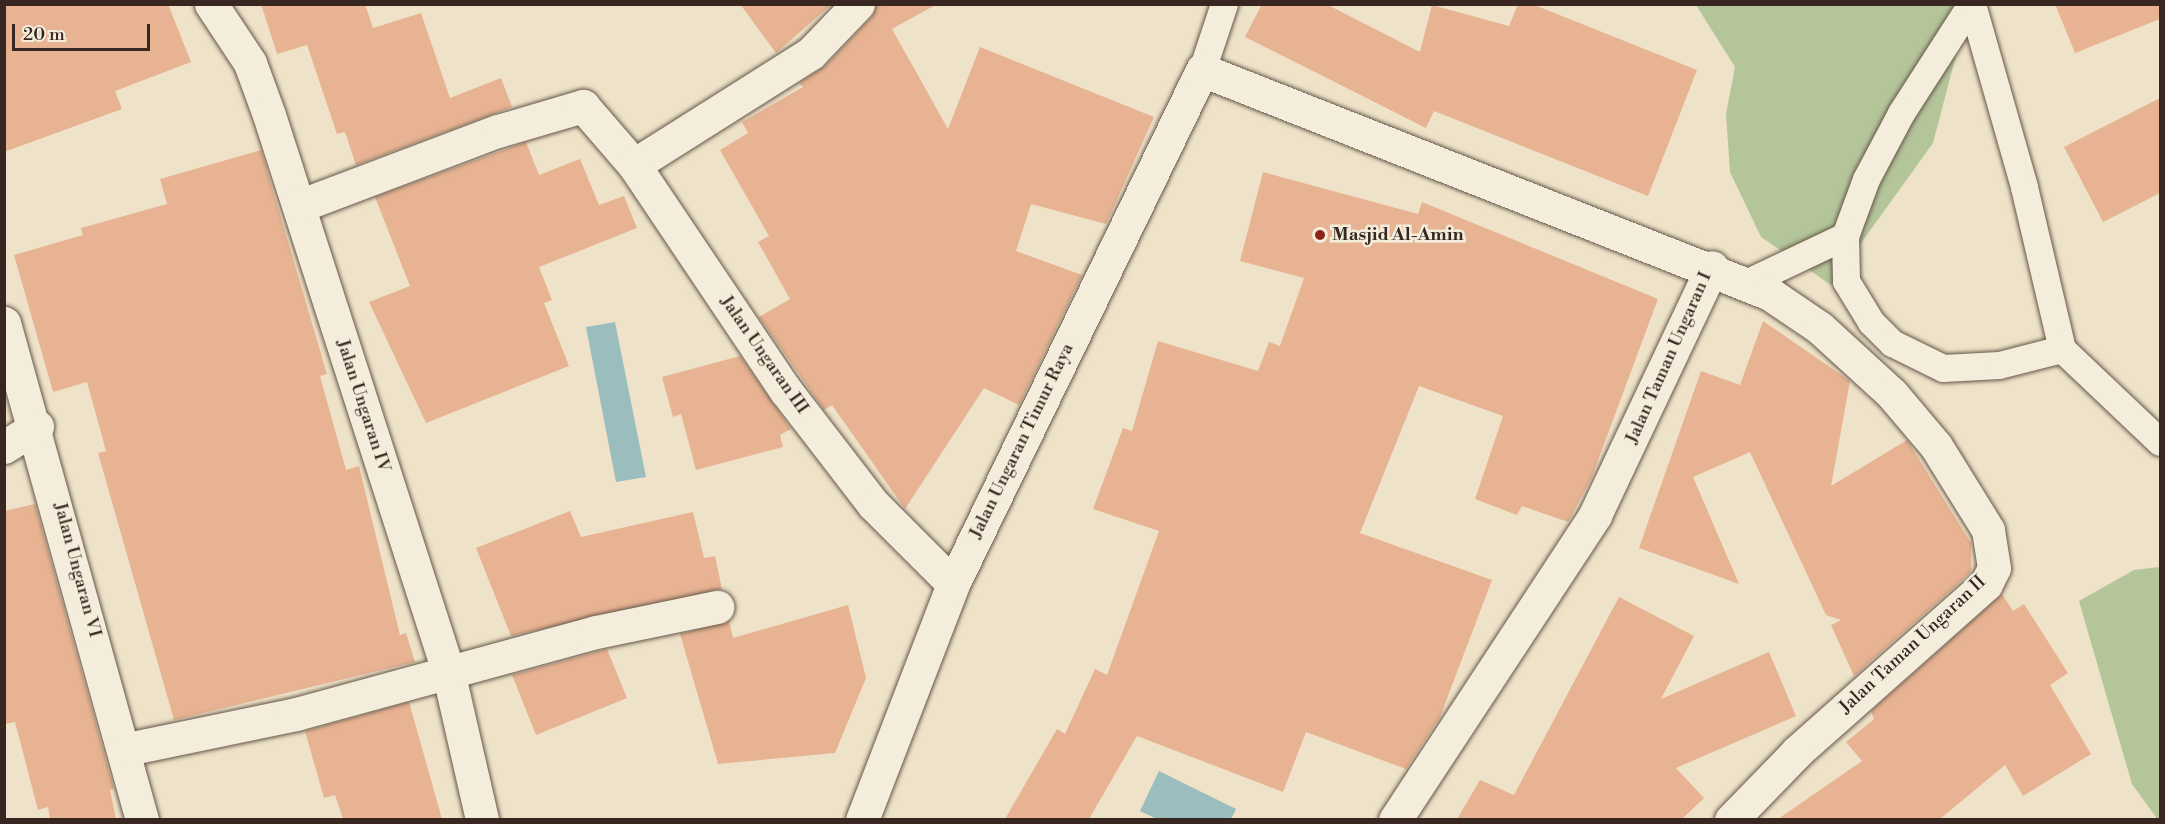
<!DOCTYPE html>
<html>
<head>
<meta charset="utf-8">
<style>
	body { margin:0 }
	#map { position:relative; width:2165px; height:824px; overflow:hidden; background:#eee3c8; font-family:"Libre Bodoni",serif }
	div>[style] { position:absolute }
	.green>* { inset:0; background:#b4c59a }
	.water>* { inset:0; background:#9cbdbe }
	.building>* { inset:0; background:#e7b392 }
	.roads { filter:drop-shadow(0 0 2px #66564a) drop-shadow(0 0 2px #66564a) }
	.lane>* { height:27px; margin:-13.5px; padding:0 13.5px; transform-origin:13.5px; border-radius:13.5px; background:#f4eddb }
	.street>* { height:33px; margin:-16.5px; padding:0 16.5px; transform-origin:16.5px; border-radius:16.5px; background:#f4eddb }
	.dots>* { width:16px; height:16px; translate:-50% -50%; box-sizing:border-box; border:3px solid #f4eddb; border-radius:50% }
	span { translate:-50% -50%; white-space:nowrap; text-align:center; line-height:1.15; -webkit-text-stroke:5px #f4eddb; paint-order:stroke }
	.poi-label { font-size:18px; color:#382720; font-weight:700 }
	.left { translate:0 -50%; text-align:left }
	.street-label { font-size:18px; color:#382720 }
	.frame { position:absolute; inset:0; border:6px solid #382720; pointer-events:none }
	.scale { position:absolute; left:12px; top:24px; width:138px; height:27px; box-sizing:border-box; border:3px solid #382720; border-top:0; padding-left:8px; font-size:18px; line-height:21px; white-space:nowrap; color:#382720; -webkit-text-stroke:4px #f4eddb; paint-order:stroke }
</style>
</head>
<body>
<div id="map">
	<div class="green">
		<i style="clip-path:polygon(1696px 5px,1955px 5px,1962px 33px,1933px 143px,1831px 285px,1761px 237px,1730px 172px,1726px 114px,1735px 67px)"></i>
		<i style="clip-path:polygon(2160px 567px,2160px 819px,2158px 820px,2132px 784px,2079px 601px,2134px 570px)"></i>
	</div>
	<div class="water">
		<i style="clip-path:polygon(615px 322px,646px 477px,616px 482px,586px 327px)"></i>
		<i style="clip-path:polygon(1159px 771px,1236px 809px,1231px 819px,1157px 819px,1140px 811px)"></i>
	</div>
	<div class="building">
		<i style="clip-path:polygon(4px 4px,168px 4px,191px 62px,115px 91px,122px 109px,4px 152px)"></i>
		<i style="clip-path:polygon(261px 4px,365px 4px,373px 28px,421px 13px,450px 98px,501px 78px,512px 107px,356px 165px,345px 132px,337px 134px,307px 45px,277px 54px)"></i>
		<i style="clip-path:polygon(740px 4px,832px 4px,776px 53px)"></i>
		<i style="clip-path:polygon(876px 4px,937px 4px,892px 29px,948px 129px,980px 47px,1154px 117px,1106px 224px,1031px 204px,1016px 251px,1082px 275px,1019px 405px,984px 388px,905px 509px,832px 405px,824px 410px,759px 317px,790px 299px,758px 242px,769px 236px,720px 150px,748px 133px,742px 122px,803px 87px,799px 83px,825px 66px,872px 17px)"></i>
		<i style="clip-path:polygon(1262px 4px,1326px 4px,1420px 52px,1432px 5px,1509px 26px,1518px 4px,1532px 4px,1697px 70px,1648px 196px,1434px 111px,1426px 128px,1245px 37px)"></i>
		<i style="clip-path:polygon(2055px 4px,2160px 4px,2160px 19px,2075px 53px)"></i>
		<i style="clip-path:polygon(2160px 98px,2160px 193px,2103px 222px,2064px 147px)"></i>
		<i style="clip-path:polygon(526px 142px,539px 175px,580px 159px,599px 205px,624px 196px,637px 228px,539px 267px,552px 300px,544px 303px,569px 366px,426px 423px,369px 302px,410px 286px,375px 197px)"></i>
		<i style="clip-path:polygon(261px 150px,327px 374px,320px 376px,346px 470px,359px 466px,400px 635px,406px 633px,415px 662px,174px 720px,98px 453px,106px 451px,87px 382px,53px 392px,14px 255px,83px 235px,81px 228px,167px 204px,160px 179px)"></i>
		<i style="clip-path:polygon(1263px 172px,1418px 214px,1422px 202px,1658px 299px,1591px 479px,1568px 522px,1522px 506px,1517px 515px,1475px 499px,1503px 416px,1419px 386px,1360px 533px,1492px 580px,1440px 717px,1406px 769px,1306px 732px,1283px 792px,1137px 736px,1089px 819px,1005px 819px,1057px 729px,1065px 734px,1095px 669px,1107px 675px,1159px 531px,1093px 509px,1123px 428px,1132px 431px,1158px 341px,1258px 371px,1269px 342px,1280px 346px,1304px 278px,1240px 261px)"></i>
		<i style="clip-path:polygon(1763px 321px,1850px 381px,1831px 486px,1907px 440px,1971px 543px,1971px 572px,1854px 676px,1831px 625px,1841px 620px,1826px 615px,1750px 452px,1693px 477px,1739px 584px,1639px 548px,1701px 371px,1740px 385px)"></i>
		<i style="clip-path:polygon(740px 356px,791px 429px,780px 435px,783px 447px,696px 470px,681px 414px,673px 417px,662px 377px)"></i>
		<i style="clip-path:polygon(35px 504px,114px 789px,110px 790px,116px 819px,50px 819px,48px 807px,38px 810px,15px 722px,4px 724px,4px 511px)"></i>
		<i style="clip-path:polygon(570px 511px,581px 537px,693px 512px,704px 558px,715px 556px,722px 589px,511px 636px,476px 548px)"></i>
		<i style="clip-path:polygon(2002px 594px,2013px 611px,2024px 604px,2068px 673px,2050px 685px,2091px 754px,2023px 796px,2005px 765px,1940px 819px,1778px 819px,1862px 761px,1846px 742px,1874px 719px,1871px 711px)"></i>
		<i style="clip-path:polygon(1619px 597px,1694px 636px,1661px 699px,1769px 652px,1796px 716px,1676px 768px,1704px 798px,1682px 819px,1457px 819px,1480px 780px,1514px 795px)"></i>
		<i style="clip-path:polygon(848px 605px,866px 678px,835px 753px,718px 764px,680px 634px,729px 621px,733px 638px)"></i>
		<i style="clip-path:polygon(607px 649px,627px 698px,536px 735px,512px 675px)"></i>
		<i style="clip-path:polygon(409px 702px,442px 819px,343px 819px,335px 795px,324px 798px,305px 731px)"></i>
	</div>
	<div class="roads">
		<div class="lane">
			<i style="left:1971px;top:4px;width:130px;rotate:122.7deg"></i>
			<i style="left:1901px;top:113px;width:75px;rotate:117.9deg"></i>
			<i style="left:1866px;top:179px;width:61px;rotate:110.2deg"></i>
			<i style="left:1845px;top:236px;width:45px;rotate:88.7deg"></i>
			<i style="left:1846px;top:281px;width:48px;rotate:58.6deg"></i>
			<i style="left:1871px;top:322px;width:30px;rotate:45deg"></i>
			<i style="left:1892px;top:343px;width:57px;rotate:26.1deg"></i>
			<i style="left:1943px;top:368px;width:56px;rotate:-3.1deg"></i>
			<i style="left:1999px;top:365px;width:65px;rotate:-14.3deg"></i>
			<i style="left:1972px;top:4px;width:190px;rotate:74.1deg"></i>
			<i style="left:2024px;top:187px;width:166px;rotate:76.8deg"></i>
			<i style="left:2062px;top:349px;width:135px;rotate:43.5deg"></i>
			<i style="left:1202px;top:70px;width:70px;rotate:-71.6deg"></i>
			<i style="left:1746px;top:283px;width:110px;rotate:-25.4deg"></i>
		</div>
		<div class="street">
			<i style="left:211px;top:4px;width:71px;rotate:56.5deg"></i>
			<i style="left:250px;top:63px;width:55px;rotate:69.9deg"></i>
			<i style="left:269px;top:115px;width:584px;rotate:72.15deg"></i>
			<i style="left:448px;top:671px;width:153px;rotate:77.1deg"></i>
			<i style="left:634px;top:165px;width:209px;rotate:-32.3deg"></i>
			<i style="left:811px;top:53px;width:68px;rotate:-46.2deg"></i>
			<i style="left:299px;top:206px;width:213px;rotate:-20.7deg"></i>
			<i style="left:498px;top:131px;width:89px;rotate:-16.4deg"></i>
			<i style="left:583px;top:106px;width:78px;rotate:49.2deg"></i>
			<i style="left:634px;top:165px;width:272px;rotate:56.1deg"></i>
			<i style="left:786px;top:391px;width:143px;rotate:52.4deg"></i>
			<i style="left:873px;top:504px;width:113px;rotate:45deg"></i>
			<i style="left:4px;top:323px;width:516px;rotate:74.48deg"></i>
			<i style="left:4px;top:447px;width:39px;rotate:-32deg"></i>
			<i style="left:127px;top:749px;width:173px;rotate:-11.7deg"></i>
			<i style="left:296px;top:714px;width:311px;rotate:-15.3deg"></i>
			<i style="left:596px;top:632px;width:124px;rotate:-11.7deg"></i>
			<i style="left:862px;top:820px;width:253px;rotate:-68.9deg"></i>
			<i style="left:953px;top:584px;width:571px;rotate:-64.15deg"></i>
			<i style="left:1202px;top:70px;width:611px;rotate:21.52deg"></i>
			<i style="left:1770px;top:294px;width:60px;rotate:34.2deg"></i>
			<i style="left:1820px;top:328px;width:98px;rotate:42.5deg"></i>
			<i style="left:1892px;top:394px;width:68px;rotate:49.8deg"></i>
			<i style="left:1936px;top:446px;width:99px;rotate:58.2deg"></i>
			<i style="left:1988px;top:530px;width:38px;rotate:81deg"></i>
			<i style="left:1994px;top:568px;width:18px;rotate:117deg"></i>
			<i style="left:1986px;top:584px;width:253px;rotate:138.4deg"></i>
			<i style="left:1797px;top:752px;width:95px;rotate:134.1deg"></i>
			<i style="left:1395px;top:820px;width:365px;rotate:-56.7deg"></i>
			<i style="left:1595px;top:515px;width:274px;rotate:-64.7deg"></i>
		</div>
	</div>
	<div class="dots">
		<i style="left:1320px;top:235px;background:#8f2418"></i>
	</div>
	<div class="poi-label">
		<span class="left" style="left:1332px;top:235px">Masjid Al-Amin</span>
	</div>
	<div class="street-label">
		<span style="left:764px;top:355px;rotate:55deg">Jalan Ungaran III</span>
		<span style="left:1669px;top:358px;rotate:-66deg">Jalan Taman Ungaran I</span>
		<span style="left:363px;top:406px;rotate:72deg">Jalan Ungaran IV</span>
		<span style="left:1022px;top:441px;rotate:-64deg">Jalan Ungaran Timur Raya</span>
		<span style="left:77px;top:570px;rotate:75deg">Jalan Ungaran VI</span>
		<span style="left:1913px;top:645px;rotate:-43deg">Jalan Taman Ungaran II</span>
	</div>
	<div class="frame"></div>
	<div class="scale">20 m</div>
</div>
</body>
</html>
